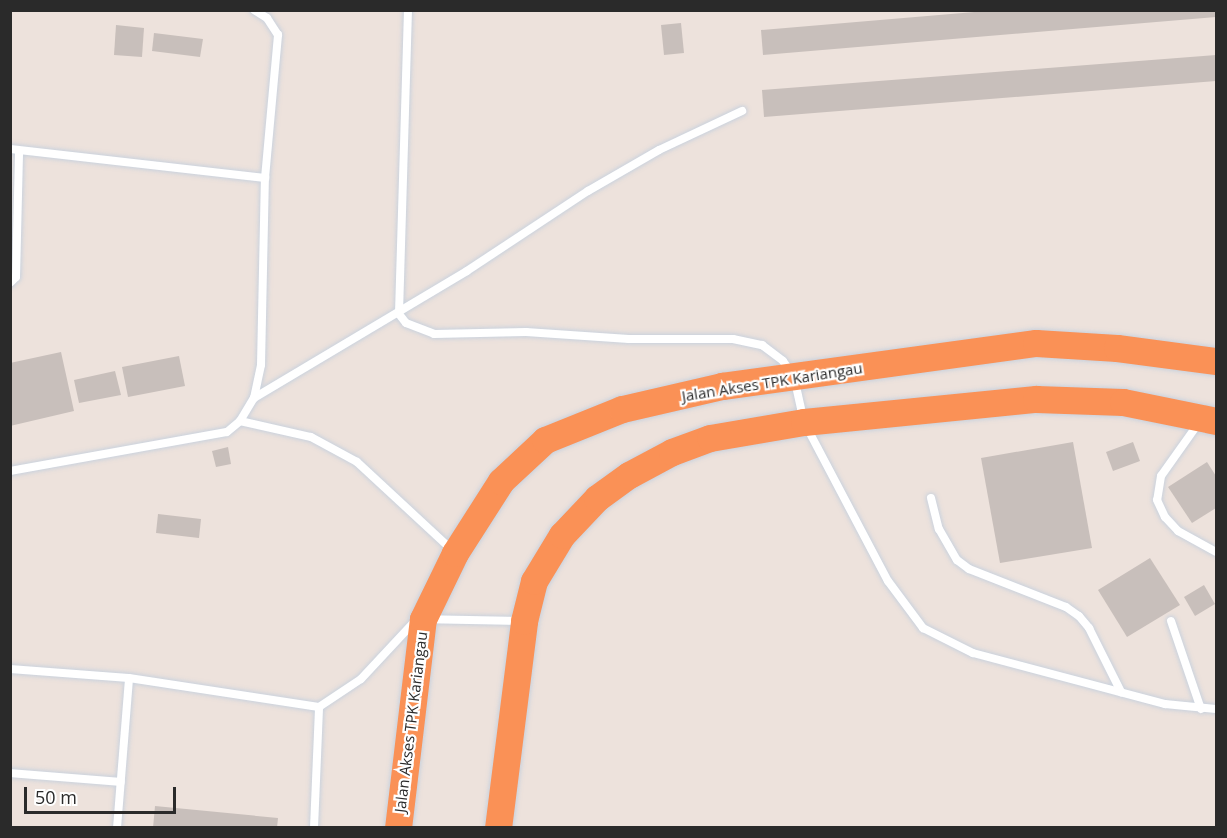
<!DOCTYPE html>
<html>
<head>
<meta charset="utf-8">
<style>
	body { margin:0 }
	#map { position:relative; width:1227px; height:838px; overflow:hidden; background:#ede2dc; font-family:"Open Sans",sans-serif }
	div>[style] { position:absolute }
	.building>* { inset:0; background:#c8bfbb }
	.roads { filter:drop-shadow(0 0 2px #cad2dd) drop-shadow(0 0 2px #cad2dd) }
	.service>* { height:8px; margin:-4px; padding:0 4px; transform-origin:4px; border-radius:4px; background:#fff }
	.trunk>* { height:27px; margin:-13.5px; padding:0 13.5px; transform-origin:13.5px; border-radius:13.5px; background:#fa9156 }
	span { translate:-50% -50%; white-space:nowrap; text-align:center; line-height:1.15; -webkit-text-stroke:4.5px #fff; paint-order:stroke }
	.street-label { font-size:15px; color:#2a2a2a }
	.frame { position:absolute; inset:0; border:12px solid #2a2a2a; pointer-events:none }
	.scale { position:absolute; left:24px; top:787px; width:152px; height:27px; box-sizing:border-box; border:3px solid #2a2a2a; border-top:0; padding-left:8px; font-size:18px; line-height:21px; white-space:nowrap; color:#2a2a2a; -webkit-text-stroke:4px #fff; paint-order:stroke }
</style>
</head>
<body>
<div id="map">
	<div class="building">
		<i style="clip-path:polygon(998px 10px,1216px 10px,1216px 17px,763px 55px,761px 30px)"></i>
		<i style="clip-path:polygon(681px 23px,684px 53px,664px 55px,661px 25px)"></i>
		<i style="clip-path:polygon(116px 25px,144px 28px,142px 57px,114px 55px)"></i>
		<i style="clip-path:polygon(154px 33px,203px 39px,200px 57px,152px 51px)"></i>
		<i style="clip-path:polygon(1216px 55px,1216px 81px,764px 117px,762px 90px)"></i>
		<i style="clip-path:polygon(61px 352px,74px 411px,10px 426px,10px 363px)"></i>
		<i style="clip-path:polygon(179px 356px,185px 386px,128px 397px,122px 367px)"></i>
		<i style="clip-path:polygon(115px 371px,121px 395px,79px 403px,74px 380px)"></i>
		<i style="clip-path:polygon(1073px 442px,1092px 548px,1000px 563px,981px 458px)"></i>
		<i style="clip-path:polygon(1133px 442px,1140px 461px,1113px 471px,1106px 452px)"></i>
		<i style="clip-path:polygon(228px 447px,231px 464px,216px 467px,212px 451px)"></i>
		<i style="clip-path:polygon(1207px 462px,1216px 476px,1216px 508px,1192px 523px,1168px 487px)"></i>
		<i style="clip-path:polygon(158px 514px,201px 519px,199px 538px,156px 533px)"></i>
		<i style="clip-path:polygon(1150px 558px,1180px 605px,1127px 637px,1098px 590px)"></i>
		<i style="clip-path:polygon(1204px 585px,1215px 604px,1195px 616px,1184px 597px)"></i>
		<i style="clip-path:polygon(155px 806px,278px 818px,277px 828px,153px 828px)"></i>
	</div>
	<div class="roads">
		<div class="service">
			<i style="left:408px;top:10px;width:304px;rotate:91.7deg"></i>
			<i style="left:399px;top:314px;width:11px;rotate:52deg"></i>
			<i style="left:406px;top:323px;width:30px;rotate:21deg"></i>
			<i style="left:434px;top:334px;width:92px;rotate:-1.2deg"></i>
			<i style="left:526px;top:332px;width:103px;rotate:3.9deg"></i>
			<i style="left:629px;top:339px;width:104px"></i>
			<i style="left:733px;top:339px;width:30px;rotate:12deg"></i>
			<i style="left:762px;top:345px;width:26px;rotate:37deg"></i>
			<i style="left:783px;top:361px;width:19px;rotate:55deg"></i>
			<i style="left:794px;top:377px;width:46px;rotate:77.5deg"></i>
			<i style="left:804px;top:422px;width:180px;rotate:62.2deg"></i>
			<i style="left:888px;top:581px;width:59px;rotate:53.3deg"></i>
			<i style="left:923px;top:628px;width:56px;rotate:26.6deg"></i>
			<i style="left:973px;top:653px;width:199px;rotate:14.9deg"></i>
			<i style="left:1165px;top:704px;width:51px;rotate:5.6deg"></i>
			<i style="left:10px;top:149px;width:257px;rotate:6.5deg"></i>
			<i style="left:10px;top:283px;width:8px;rotate:-45deg"></i>
			<i style="left:16px;top:277px;width:126px;rotate:-88.6deg"></i>
			<i style="left:254px;top:398px;width:248px;rotate:-30.8deg"></i>
			<i style="left:467px;top:271px;width:145px;rotate:-33.5deg"></i>
			<i style="left:588px;top:191px;width:82px;rotate:-30deg"></i>
			<i style="left:659px;top:150px;width:92px;rotate:-25.2deg"></i>
			<i style="left:240px;top:421px;width:73px;rotate:12.7deg"></i>
			<i style="left:311px;top:437px;width:52px;rotate:28.5deg"></i>
			<i style="left:357px;top:462px;width:129px;rotate:42.8deg"></i>
			<i style="left:1200px;top:421px;width:67px;rotate:125.3deg"></i>
			<i style="left:1161px;top:476px;width:24px;rotate:99deg"></i>
			<i style="left:1157px;top:500px;width:19px;rotate:65deg"></i>
			<i style="left:1165px;top:517px;width:19px;rotate:47deg"></i>
			<i style="left:1178px;top:531px;width:43px;rotate:28.9deg"></i>
			<i style="left:10px;top:471px;width:220px;rotate:-10.2deg"></i>
			<i style="left:227px;top:432px;width:17px;rotate:-40deg"></i>
			<i style="left:240px;top:421px;width:27px;rotate:-59deg"></i>
			<i style="left:254px;top:398px;width:34px;rotate:-78deg"></i>
			<i style="left:261px;top:365px;width:187px;rotate:-88.8deg"></i>
			<i style="left:265px;top:178px;width:144px;rotate:-84.8deg"></i>
			<i style="left:278px;top:35px;width:20px;rotate:-123deg"></i>
			<i style="left:267px;top:18px;width:15px;rotate:-148deg"></i>
			<i style="left:931px;top:498px;width:32px;rotate:76deg"></i>
			<i style="left:939px;top:529px;width:36px;rotate:60deg"></i>
			<i style="left:957px;top:560px;width:15px;rotate:37deg"></i>
			<i style="left:969px;top:569px;width:104px;rotate:21.4deg"></i>
			<i style="left:1066px;top:607px;width:16px;rotate:35deg"></i>
			<i style="left:1079px;top:616px;width:16px;rotate:50deg"></i>
			<i style="left:1089px;top:628px;width:72px;rotate:63.4deg"></i>
			<i style="left:1171px;top:621px;width:93px;rotate:71.2deg"></i>
			<i style="left:10px;top:669px;width:119px;rotate:4.3deg"></i>
			<i style="left:129px;top:678px;width:192px;rotate:8.7deg"></i>
			<i style="left:319px;top:707px;width:50px;rotate:-33.7deg"></i>
			<i style="left:361px;top:679px;width:82px;rotate:-47deg"></i>
			<i style="left:417px;top:619px;width:104px;rotate:1.1deg"></i>
			<i style="left:10px;top:773px;width:111px;rotate:4.6deg"></i>
			<i style="left:117px;top:828px;width:150px;rotate:-85.4deg"></i>
			<i style="left:314px;top:828px;width:121px;rotate:-87.6deg"></i>
		</div>
		<div class="trunk">
			<i style="left:398px;top:828px;width:210px;rotate:-83.2deg"></i>
			<i style="left:423px;top:619px;width:73px;rotate:-64.1deg"></i>
			<i style="left:455px;top:553px;width:85px;rotate:-57.4deg"></i>
			<i style="left:501px;top:481px;width:60px;rotate:-43deg"></i>
			<i style="left:545px;top:440px;width:83px;rotate:-21.9deg"></i>
			<i style="left:622px;top:409px;width:103px;rotate:-13deg"></i>
			<i style="left:722px;top:386px;width:317px;rotate:-7.8deg"></i>
			<i style="left:1036px;top:343px;width:81px;rotate:3.5deg"></i>
			<i style="left:1117px;top:348px;width:100px;rotate:7.5deg"></i>
			<i style="left:498px;top:828px;width:209px;rotate:-82.8deg"></i>
			<i style="left:524px;top:621px;width:41px;rotate:-76deg"></i>
			<i style="left:534px;top:581px;width:54px;rotate:-58.7deg"></i>
			<i style="left:562px;top:535px;width:51px;rotate:-46.6deg"></i>
			<i style="left:597px;top:498px;width:39px;rotate:-36deg"></i>
			<i style="left:629px;top:475px;width:49px;rotate:-28.1deg"></i>
			<i style="left:672px;top:452px;width:40px;rotate:-20.2deg"></i>
			<i style="left:710px;top:438px;width:95px;rotate:-9.7deg"></i>
			<i style="left:804px;top:422px;width:233px;rotate:-5.7deg"></i>
			<i style="left:1036px;top:399px;width:87px;rotate:2deg"></i>
			<i style="left:1123px;top:402px;width:95px;rotate:11.5deg"></i>
		</div>
	</div>
	<div class="street-label">
		<span style="left:772px;top:382px;rotate:-9deg">Jalan Akses TPK Kariangau</span>
		<span style="left:411px;top:722px;rotate:-83deg">Jalan Akses TPK Kariangau</span>
	</div>
	<div class="frame"></div>
	<div class="scale">50 m</div>
</div>
</body>
</html>
